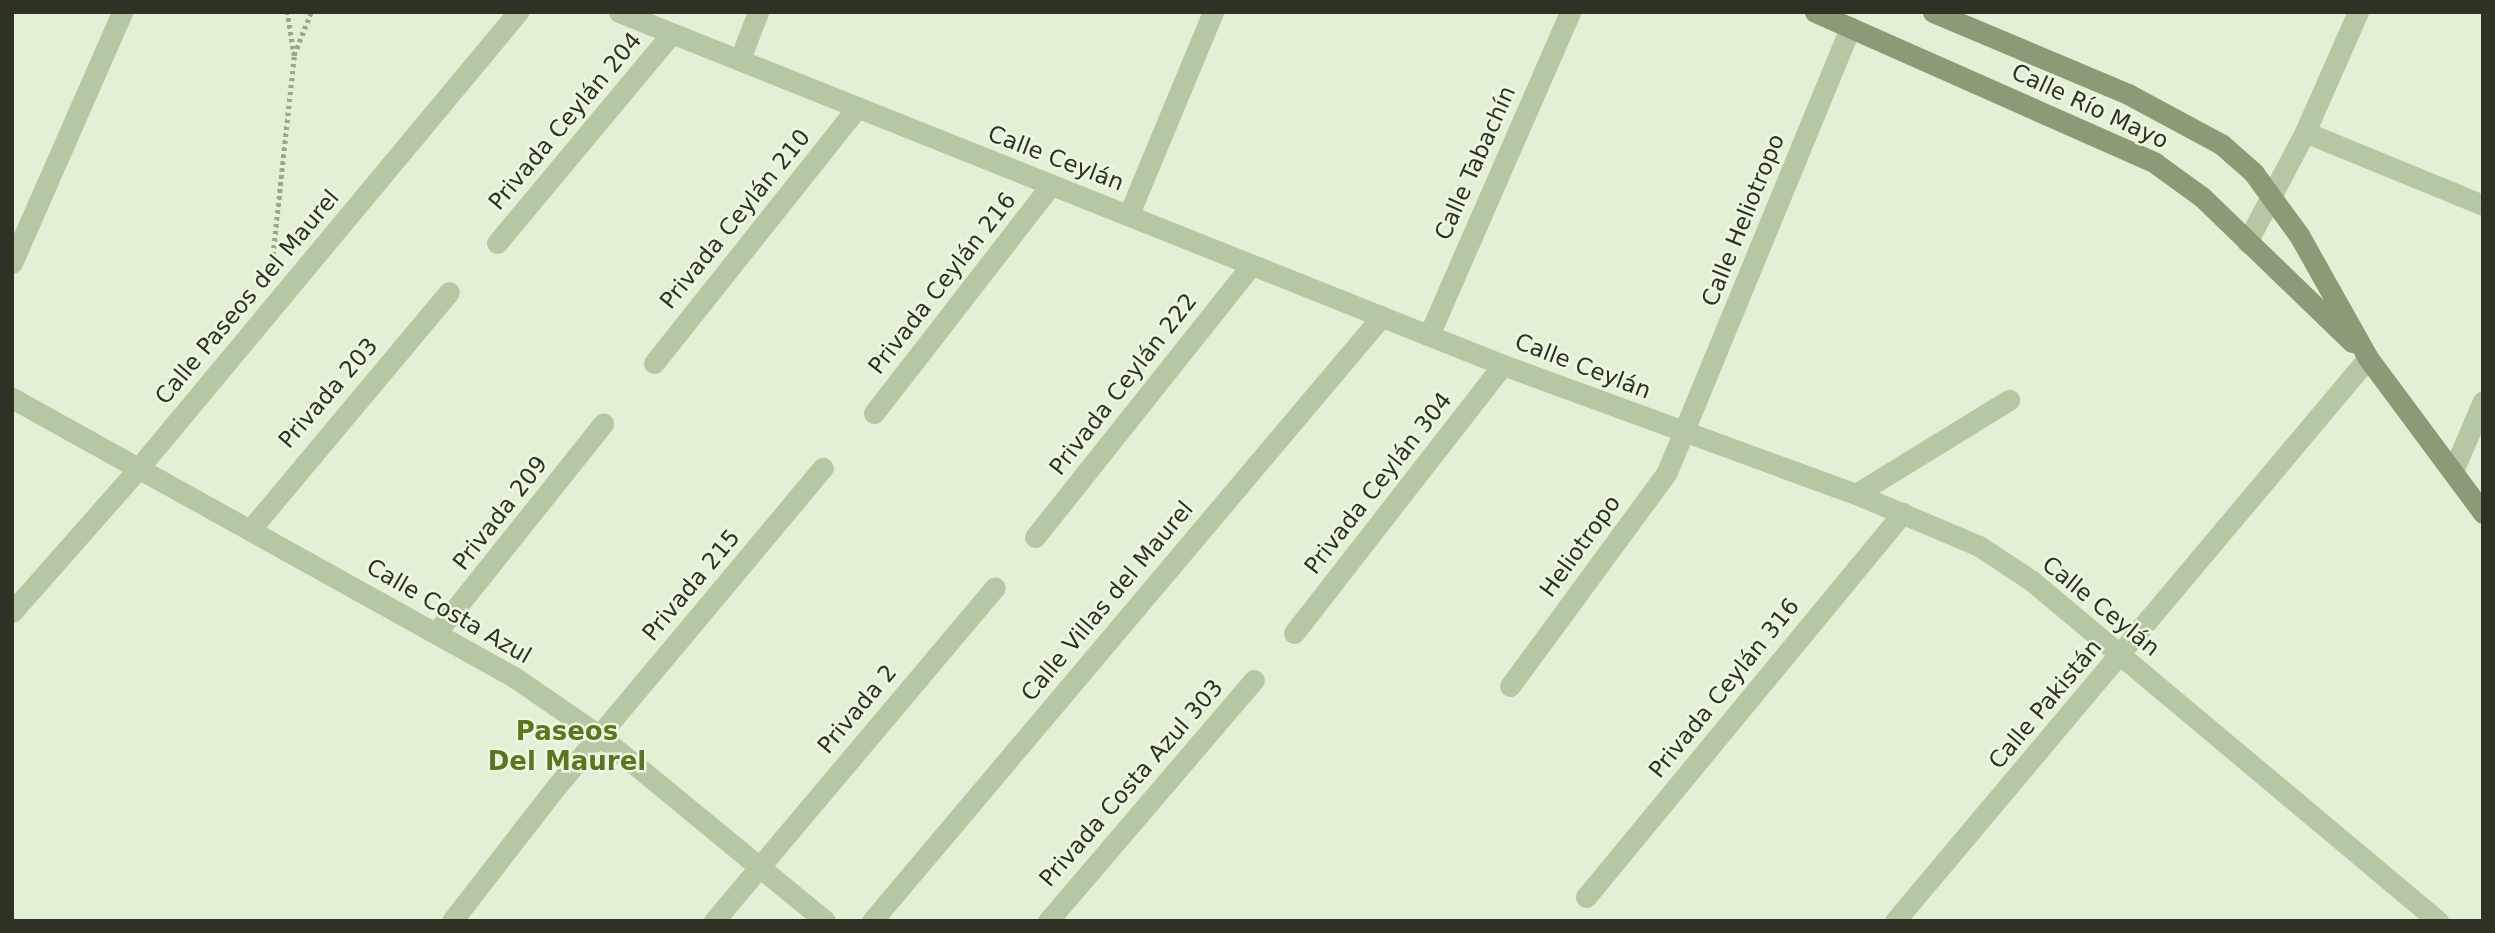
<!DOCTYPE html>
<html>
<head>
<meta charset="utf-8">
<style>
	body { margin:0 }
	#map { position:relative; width:2495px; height:933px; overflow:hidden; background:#e2f0d6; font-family:"DejaVu Sans",sans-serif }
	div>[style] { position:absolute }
	.path>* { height:4.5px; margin-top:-2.25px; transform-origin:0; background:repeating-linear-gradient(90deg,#99a885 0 3.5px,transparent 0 7px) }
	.street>* { height:21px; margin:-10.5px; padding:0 10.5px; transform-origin:10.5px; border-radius:10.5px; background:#b6c7a3 }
	.secondary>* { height:21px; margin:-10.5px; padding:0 10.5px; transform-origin:10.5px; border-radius:10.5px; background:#8c9a75 }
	span { translate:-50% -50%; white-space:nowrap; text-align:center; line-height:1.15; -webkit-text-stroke:5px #ecf8e2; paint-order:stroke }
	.street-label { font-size:23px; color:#2e3225 }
	.quarter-label { font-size:26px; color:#5e741e; font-weight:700 }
	.frame { position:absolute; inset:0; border:14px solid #2e3225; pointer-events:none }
</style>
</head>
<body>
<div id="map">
	<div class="path">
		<i style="left:294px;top:55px;width:46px;rotate:-68.4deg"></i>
		<i style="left:272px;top:262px;width:207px;rotate:-83.9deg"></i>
		<i style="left:294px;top:56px;width:45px;rotate:-99deg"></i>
	</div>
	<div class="street">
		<i style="left:619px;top:12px;width:952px;rotate:21.77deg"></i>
		<i style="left:1503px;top:365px;width:376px;rotate:20.1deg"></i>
		<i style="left:1856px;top:494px;width:134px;rotate:22.9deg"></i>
		<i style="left:1979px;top:546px;width:64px;rotate:33.4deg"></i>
		<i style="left:2032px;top:581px;width:530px;rotate:39.94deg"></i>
		<i style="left:740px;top:59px;width:50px;rotate:-69deg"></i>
		<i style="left:2305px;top:132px;width:192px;rotate:22.3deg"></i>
		<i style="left:1129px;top:214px;width:219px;rotate:-67.4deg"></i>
		<i style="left:2247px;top:242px;width:124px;rotate:-62.2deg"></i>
		<i style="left:2305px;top:132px;width:131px;rotate:-66.2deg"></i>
		<i style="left:497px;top:243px;width:273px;rotate:-50.2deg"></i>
		<i style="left:12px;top:263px;width:274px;rotate:-66.3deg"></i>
		<i style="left:1429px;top:335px;width:352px;rotate:-66.4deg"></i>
		<i style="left:654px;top:363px;width:326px;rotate:-51.5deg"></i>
		<i style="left:12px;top:398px;width:574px;rotate:29.06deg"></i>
		<i style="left:514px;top:677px;width:104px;rotate:34.5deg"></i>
		<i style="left:600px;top:736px;width:291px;rotate:39.4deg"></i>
		<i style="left:874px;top:413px;width:289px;rotate:-52.2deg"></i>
		<i style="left:2453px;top:471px;width:76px;rotate:-66.8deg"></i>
		<i style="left:1856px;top:494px;width:180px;rotate:-31.6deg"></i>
		<i style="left:250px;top:530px;width:310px;rotate:-50.1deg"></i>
		<i style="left:1035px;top:537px;width:347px;rotate:-51.5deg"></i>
		<i style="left:12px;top:612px;width:189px;rotate:-48.6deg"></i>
		<i style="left:137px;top:470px;width:596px;rotate:-50.24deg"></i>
		<i style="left:436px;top:633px;width:268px;rotate:-51.4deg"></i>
		<i style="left:1294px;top:633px;width:340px;rotate:-52.1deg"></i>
		<i style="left:1510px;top:686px;width:265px;rotate:-53.7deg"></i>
		<i style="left:1667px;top:472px;width:481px;rotate:-67.6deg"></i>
		<i style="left:1586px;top:897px;width:498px;rotate:-50.5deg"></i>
		<i style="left:452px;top:921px;width:170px;rotate:-52.2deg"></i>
		<i style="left:556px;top:787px;width:416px;rotate:-50.1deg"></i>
		<i style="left:714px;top:921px;width:436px;rotate:-49.9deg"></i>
		<i style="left:872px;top:921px;width:791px;rotate:-49.87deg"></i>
		<i style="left:1048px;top:921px;width:317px;rotate:-49.5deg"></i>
		<i style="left:1895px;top:921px;width:735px;rotate:-49.96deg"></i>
	</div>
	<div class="secondary">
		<i style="left:1815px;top:12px;width:372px;rotate:23.9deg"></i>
		<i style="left:2155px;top:163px;width:58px;rotate:35.9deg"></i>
		<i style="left:2202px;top:197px;width:209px;rotate:44deg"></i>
		<i style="left:1933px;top:12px;width:212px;rotate:22.8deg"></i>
		<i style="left:2128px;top:94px;width:106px;rotate:28.3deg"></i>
		<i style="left:2221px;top:144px;width:43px;rotate:41.2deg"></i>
		<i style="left:2253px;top:172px;width:78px;rotate:53.9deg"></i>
		<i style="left:2299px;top:235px;width:141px;rotate:60.7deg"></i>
		<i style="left:2368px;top:358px;width:193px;rotate:53.4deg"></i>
	</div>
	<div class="street-label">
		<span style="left:2090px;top:106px;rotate:25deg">Calle Río Mayo</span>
		<span style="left:565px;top:121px;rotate:-50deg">Privada Ceylán 204</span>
		<span style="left:1056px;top:158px;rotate:21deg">Calle Ceylán</span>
		<span style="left:1475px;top:163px;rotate:-66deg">Calle Tabachín</span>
		<span style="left:735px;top:219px;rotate:-51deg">Privada Ceylán 210</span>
		<span style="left:1743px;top:220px;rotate:-68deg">Calle Heliotropo</span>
		<span style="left:942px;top:283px;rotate:-52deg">Privada Ceylán 216</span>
		<span style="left:247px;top:297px;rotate:-50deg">Calle Paseos del Maurel</span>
		<span style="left:1583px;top:366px;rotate:21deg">Calle Ceylán</span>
		<span style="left:1123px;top:384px;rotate:-52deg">Privada Ceylán 222</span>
		<span style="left:328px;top:393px;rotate:-49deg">Privada 203</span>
		<span style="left:1378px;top:483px;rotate:-52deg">Privada Ceylán 304</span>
		<span style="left:500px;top:513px;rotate:-52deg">Privada 209</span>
		<span style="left:1580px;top:546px;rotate:-54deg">Heliotropo</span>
		<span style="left:691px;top:585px;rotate:-50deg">Privada 215</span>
		<span style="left:1107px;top:601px;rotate:-50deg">Calle Villas del Maurel</span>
		<span style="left:2101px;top:606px;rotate:39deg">Calle Ceylán</span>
		<span style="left:449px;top:611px;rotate:30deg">Calle Costa Azul</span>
		<span style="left:1724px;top:688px;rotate:-51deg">Privada Ceylán 316</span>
		<span style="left:2045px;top:704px;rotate:-50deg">Calle Pakistán</span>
		<span style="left:857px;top:709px;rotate:-50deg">Privada 2</span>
		<span style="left:1131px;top:783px;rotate:-49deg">Privada Costa Azul 303</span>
	</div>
	<div class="quarter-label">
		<span style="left:567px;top:747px">Paseos<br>Del Maurel</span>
	</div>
	<div class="frame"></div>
</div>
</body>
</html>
